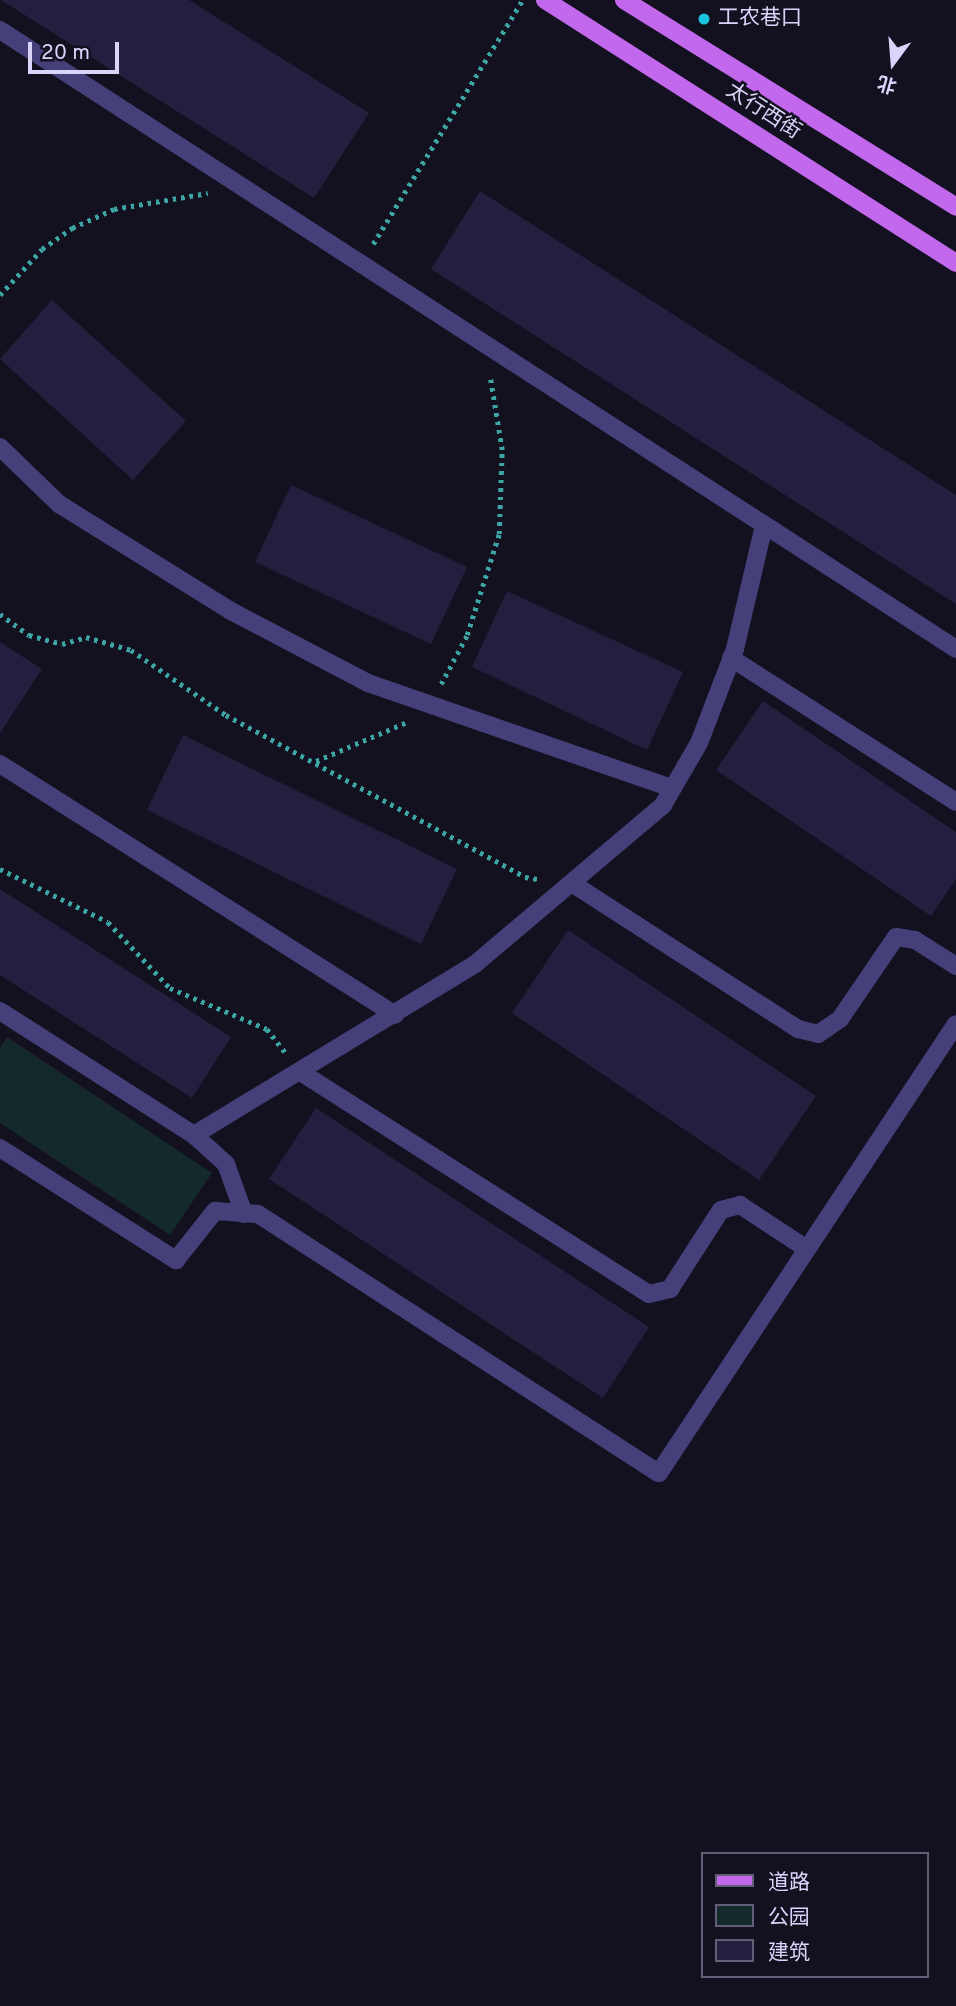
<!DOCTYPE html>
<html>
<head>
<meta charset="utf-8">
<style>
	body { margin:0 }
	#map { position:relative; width:956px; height:2006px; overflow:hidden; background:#131020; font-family:Overpass,"Noto Sans SC",sans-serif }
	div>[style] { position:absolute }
	.green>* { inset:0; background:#142929 }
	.building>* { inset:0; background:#261e3f }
	.path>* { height:4.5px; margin-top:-2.25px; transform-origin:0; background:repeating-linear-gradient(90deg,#3ca6a4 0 3.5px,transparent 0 8.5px) }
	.minor>* { height:18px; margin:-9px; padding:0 9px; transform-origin:9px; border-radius:9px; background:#45407a }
	.major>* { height:18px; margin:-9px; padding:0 9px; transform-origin:9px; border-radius:9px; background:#c168ed }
	.dots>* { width:19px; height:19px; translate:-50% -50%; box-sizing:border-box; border:4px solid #131020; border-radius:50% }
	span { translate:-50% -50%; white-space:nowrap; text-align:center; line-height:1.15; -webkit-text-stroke:5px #131020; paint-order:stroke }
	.poi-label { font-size:21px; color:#dad4fa }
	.left { translate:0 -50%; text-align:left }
	.street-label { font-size:21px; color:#dad4fa }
	.legend { position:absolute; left:701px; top:1852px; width:228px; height:126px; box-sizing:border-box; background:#131020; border:2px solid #635e77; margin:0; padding:9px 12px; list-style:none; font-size:21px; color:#dad4fa }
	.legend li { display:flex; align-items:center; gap:14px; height:35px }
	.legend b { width:35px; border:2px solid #635e77 }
	.north { position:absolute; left:858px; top:28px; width:70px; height:70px; -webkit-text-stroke:5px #131020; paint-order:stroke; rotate:196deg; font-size:19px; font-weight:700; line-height:28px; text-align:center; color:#dad4fa }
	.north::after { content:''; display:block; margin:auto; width:24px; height:32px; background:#dad4fa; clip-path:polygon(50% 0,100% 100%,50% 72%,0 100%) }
	.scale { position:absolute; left:28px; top:42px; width:91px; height:32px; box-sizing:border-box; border:4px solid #dad4fa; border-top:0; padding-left:9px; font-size:21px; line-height:24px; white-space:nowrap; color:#dad4fa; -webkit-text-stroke:5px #131020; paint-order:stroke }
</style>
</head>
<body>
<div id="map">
	<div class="green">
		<i style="clip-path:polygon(7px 1037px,212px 1173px,170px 1235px,0 1123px,0 1048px)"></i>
	</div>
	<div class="building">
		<i style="clip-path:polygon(1px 0,189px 0,369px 113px,314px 198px)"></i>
		<i style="clip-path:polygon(480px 191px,956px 495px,956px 604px,431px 269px)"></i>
		<i style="clip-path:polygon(52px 300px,186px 421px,133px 480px,0 359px)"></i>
		<i style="clip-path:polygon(291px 485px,467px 567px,431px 644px,255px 562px)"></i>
		<i style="clip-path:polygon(507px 591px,683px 672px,647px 750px,472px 667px)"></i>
		<i style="clip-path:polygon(0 642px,42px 669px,0 733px)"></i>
		<i style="clip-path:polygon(763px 701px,956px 832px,956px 879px,931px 916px,716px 770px)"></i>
		<i style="clip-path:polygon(183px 735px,457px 869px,421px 944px,147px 810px)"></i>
		<i style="clip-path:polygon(0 889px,231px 1037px,192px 1098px,0 975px)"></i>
		<i style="clip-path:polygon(568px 930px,816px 1096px,759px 1180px,512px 1013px)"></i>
		<i style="clip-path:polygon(316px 1108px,649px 1327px,603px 1398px,269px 1179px)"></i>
	</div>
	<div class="path">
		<i style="left:373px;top:244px;width:285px;rotate:-58.5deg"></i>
		<i style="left:0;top:295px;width:62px;rotate:-47.6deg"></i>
		<i style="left:42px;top:249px;width:37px;rotate:-35deg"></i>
		<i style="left:72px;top:228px;width:46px;rotate:-24.3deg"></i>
		<i style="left:114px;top:209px;width:95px;rotate:-9.7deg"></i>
		<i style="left:0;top:614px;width:36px;rotate:36deg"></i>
		<i style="left:29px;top:635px;width:34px;rotate:15deg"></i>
		<i style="left:62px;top:644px;width:25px;rotate:-16deg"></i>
		<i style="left:86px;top:637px;width:47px;rotate:16.1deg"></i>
		<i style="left:131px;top:650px;width:115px;rotate:34.4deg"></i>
		<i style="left:226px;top:715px;width:340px;rotate:28.4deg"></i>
		<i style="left:525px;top:877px;width:13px;rotate:9deg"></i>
		<i style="left:441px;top:684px;width:55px;rotate:-62deg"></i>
		<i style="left:467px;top:635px;width:106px;rotate:-72.4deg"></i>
		<i style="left:499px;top:534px;width:84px;rotate:-88deg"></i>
		<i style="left:502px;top:450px;width:74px;rotate:-99.3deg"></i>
		<i style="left:316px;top:761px;width:99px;rotate:-23.2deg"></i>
		<i style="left:0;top:869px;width:120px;rotate:26.1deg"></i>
		<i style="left:108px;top:922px;width:91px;rotate:46.8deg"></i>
		<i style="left:170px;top:988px;width:105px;rotate:22.9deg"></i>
		<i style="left:267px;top:1029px;width:31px;rotate:52deg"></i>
	</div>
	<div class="minor">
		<i style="left:0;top:30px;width:1139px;rotate:32.92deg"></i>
		<i style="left:0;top:447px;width:82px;rotate:44deg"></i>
		<i style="left:59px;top:504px;width:200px;rotate:31.9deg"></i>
		<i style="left:229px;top:610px;width:157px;rotate:27.7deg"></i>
		<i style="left:368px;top:683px;width:322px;rotate:19.1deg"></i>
		<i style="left:731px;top:658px;width:267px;rotate:32.6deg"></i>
		<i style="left:0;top:764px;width:468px;rotate:32.4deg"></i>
		<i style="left:573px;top:884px;width:268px;rotate:32.8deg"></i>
		<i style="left:798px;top:1029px;width:21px;rotate:14deg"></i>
		<i style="left:818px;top:1034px;width:27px;rotate:-34deg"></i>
		<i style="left:840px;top:1019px;width:99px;rotate:-55.7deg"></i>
		<i style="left:896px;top:937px;width:19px;rotate:9deg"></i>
		<i style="left:915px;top:940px;width:49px;rotate:32.4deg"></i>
		<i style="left:0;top:1011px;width:230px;rotate:32.6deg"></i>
		<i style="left:194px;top:1135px;width:43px;rotate:42.2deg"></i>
		<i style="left:226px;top:1164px;width:53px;rotate:70.2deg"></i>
		<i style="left:302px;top:1073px;width:411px;rotate:32.5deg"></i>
		<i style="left:649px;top:1294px;width:22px;rotate:-13deg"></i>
		<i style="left:670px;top:1289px;width:94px;rotate:-57.2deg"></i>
		<i style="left:721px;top:1210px;width:20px;rotate:-15deg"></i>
		<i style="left:740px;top:1205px;width:80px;rotate:33.3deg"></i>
		<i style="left:194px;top:1135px;width:328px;rotate:-31.3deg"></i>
		<i style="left:474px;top:965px;width:248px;rotate:-40.2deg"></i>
		<i style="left:663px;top:805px;width:72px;rotate:-59.9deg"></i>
		<i style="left:699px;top:743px;width:101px;rotate:-69deg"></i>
		<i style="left:735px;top:649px;width:127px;rotate:-76.8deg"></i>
		<i style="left:0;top:1148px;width:209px;rotate:32.5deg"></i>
		<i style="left:176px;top:1260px;width:63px;rotate:-51.5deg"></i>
		<i style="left:215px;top:1211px;width:43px;rotate:4deg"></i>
		<i style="left:258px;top:1214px;width:477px;rotate:32.9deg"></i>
		<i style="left:659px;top:1473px;width:538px;rotate:-56.52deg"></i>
	</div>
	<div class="major">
		<i style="left:545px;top:0;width:488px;rotate:32.6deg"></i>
		<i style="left:624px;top:0;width:391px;rotate:31.9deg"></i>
	</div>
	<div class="dots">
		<i style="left:704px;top:19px;background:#1bc3df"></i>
	</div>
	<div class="poi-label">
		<span class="left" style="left:718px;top:19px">工农巷口</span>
	</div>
	<div class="street-label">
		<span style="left:763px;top:112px;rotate:33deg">太行西街</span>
	</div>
	<ul class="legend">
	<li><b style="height:9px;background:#c168ed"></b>道路</li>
	<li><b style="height:19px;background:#142929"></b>公园</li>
	<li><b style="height:19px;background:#261e3f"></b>建筑</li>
	</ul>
	<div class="north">北</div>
	<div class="scale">20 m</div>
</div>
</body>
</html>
